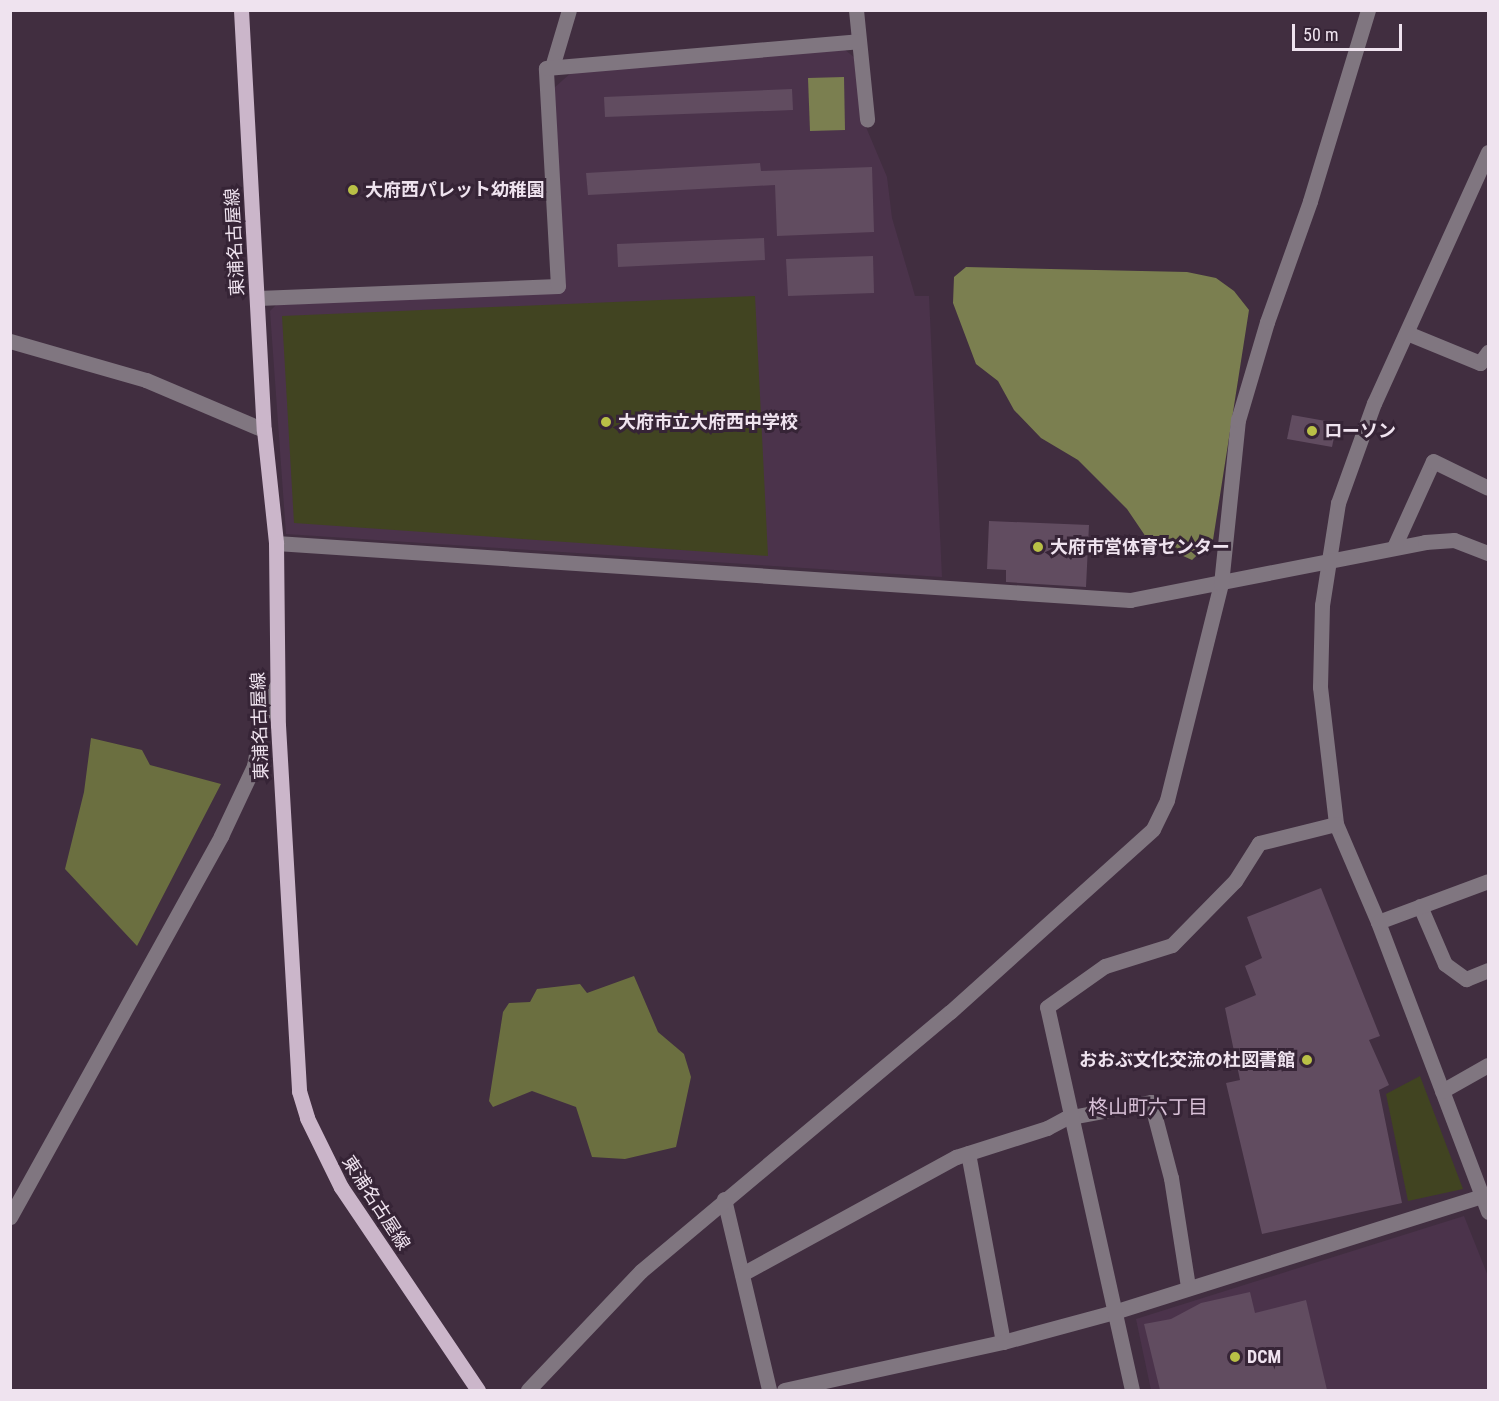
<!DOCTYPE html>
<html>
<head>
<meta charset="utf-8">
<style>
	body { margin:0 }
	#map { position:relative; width:1499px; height:1401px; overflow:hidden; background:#412e40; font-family:"Roboto Condensed","Noto Sans JP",sans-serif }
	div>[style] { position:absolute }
	.built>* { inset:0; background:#4b334b }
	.green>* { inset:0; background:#414421 }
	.forest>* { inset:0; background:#6b6f40 }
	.water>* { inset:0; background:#7b7f50 }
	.building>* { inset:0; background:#614c60 }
	.minor>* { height:15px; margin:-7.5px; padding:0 7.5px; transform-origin:7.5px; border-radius:7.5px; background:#807680 }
	.major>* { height:15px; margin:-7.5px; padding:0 7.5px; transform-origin:7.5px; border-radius:7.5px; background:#cbb6ca }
	.dots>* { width:16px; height:16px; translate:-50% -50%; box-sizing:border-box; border:3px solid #362436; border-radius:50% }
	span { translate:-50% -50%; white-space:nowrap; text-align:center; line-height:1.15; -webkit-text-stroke:6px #362436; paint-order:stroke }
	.poi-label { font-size:18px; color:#efe3ef; font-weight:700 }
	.left { translate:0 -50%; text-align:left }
	.right { translate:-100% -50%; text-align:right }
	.street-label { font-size:18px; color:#efe3ef }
	.neighbourhood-label { font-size:20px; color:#d8c0d7 }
	.frame { position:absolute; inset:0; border:12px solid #efe3ef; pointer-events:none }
	.scale { position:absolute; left:1292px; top:24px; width:110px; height:27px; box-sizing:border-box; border:3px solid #efe3ef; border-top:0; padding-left:8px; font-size:18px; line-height:21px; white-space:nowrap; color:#efe3ef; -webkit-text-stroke:4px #362436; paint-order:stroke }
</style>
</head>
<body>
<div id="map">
	<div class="built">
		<i style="clip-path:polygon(844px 49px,855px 58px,863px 120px,887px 177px,892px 218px,915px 296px,929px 296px,942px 577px,286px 534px,270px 311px,276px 305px,564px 292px,554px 88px,572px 72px)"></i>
		<i style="clip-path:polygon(1464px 1216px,1488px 1276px,1488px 1390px,1151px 1390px,1136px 1319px)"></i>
	</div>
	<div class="green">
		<i style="clip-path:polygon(755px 296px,768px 556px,294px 523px,282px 316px)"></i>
		<i style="clip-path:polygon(1420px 1076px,1463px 1189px,1408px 1201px,1386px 1094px)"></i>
	</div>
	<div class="forest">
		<i style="clip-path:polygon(91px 738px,142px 750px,150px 765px,221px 784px,137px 946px,65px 869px,84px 792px)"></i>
		<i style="clip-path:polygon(634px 976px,658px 1032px,684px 1054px,691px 1077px,676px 1147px,625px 1159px,592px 1157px,576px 1107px,532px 1091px,493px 1107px,489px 1101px,503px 1012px,509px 1003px,530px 1002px,537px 989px,580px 984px,587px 993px)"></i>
	</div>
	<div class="water">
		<i style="clip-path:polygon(844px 77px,845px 130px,810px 131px,808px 78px)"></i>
		<i style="clip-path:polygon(966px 267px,1187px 272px,1216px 278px,1234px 291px,1249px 310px,1213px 540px,1192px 560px,1148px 540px,1127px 509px,1078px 460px,1041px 438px,1014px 410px,998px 381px,976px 364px,953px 303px,954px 277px)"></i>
	</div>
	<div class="building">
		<i style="clip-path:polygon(792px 89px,793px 110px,605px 117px,604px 97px)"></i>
		<i style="clip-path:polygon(760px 163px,761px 171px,872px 167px,874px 232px,777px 236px,775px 185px,588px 195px,586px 173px)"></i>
		<i style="clip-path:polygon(764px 238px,765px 260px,618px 267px,617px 244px)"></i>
		<i style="clip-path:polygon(873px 256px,874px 293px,788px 296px,786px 259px)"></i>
		<i style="clip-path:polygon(1292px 415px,1337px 423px,1332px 447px,1287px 439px)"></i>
		<i style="clip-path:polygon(989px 521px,1089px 525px,1086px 587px,1006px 582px,1006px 570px,987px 569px)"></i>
		<i style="clip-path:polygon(1321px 888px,1380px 1036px,1369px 1040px,1389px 1085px,1379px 1090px,1402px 1203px,1262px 1234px,1226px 1083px,1240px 1080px,1225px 1008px,1256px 995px,1245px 966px,1262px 958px,1247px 917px)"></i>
		<i style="clip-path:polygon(1250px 1292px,1255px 1313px,1306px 1300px,1327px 1390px,1160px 1390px,1144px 1324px,1171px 1319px,1201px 1303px)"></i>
	</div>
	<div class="minor">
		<i style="left:856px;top:10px;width:110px;rotate:84.2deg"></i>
		<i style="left:552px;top:67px;width:59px;rotate:-73.4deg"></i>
		<i style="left:1488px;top:152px;width:276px;rotate:114.4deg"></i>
		<i style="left:1374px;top:403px;width:106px;rotate:109.8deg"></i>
		<i style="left:1338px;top:503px;width:103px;rotate:98.9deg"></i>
		<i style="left:1322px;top:605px;width:82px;rotate:91.4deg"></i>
		<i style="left:1320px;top:687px;width:138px;rotate:83.3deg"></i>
		<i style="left:1336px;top:824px;width:107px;rotate:66.8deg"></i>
		<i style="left:1378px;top:922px;width:310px;rotate:69.2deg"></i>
		<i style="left:258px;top:298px;width:300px;rotate:-2.3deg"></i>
		<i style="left:558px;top:286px;width:218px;rotate:-93.2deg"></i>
		<i style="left:546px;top:68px;width:313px;rotate:-4.9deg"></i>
		<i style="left:1407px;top:333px;width:79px;rotate:22.3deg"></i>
		<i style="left:1480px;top:363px;width:14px;rotate:-54deg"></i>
		<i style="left:10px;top:341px;width:141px;rotate:16deg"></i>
		<i style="left:146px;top:380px;width:128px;rotate:23deg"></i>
		<i style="left:276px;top:543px;width:856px;rotate:3.82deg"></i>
		<i style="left:1130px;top:600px;width:301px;rotate:-11.1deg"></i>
		<i style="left:1425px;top:542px;width:29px;rotate:-4deg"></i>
		<i style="left:1454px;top:540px;width:36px;rotate:21deg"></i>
		<i style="left:1394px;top:547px;width:94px;rotate:-65.6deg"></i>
		<i style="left:1433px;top:461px;width:61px;rotate:26.1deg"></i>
		<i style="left:1420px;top:906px;width:63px;rotate:66.7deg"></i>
		<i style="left:1445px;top:964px;width:26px;rotate:36deg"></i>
		<i style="left:1466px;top:979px;width:24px;rotate:-22deg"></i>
		<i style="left:1378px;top:922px;width:117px;rotate:-20.4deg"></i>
		<i style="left:1442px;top:1091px;width:53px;rotate:-29.5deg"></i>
		<i style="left:968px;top:1153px;width:192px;rotate:79.5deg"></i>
		<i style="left:724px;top:1199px;width:196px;rotate:76.7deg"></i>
		<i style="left:10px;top:1217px;width:436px;rotate:-61deg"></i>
		<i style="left:221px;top:836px;width:77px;rotate:-64.8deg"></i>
		<i style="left:254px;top:766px;width:62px;rotate:-79.8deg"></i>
		<i style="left:265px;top:705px;width:23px;rotate:-59deg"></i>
		<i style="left:742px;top:1274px;width:244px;rotate:-28.7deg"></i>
		<i style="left:956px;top:1157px;width:96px;rotate:-17.7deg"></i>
		<i style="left:1047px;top:1128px;width:21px;rotate:-28deg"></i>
		<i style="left:1066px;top:1118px;width:86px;rotate:-10.7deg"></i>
		<i style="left:1151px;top:1102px;width:79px;rotate:75.3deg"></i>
		<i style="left:1171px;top:1178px;width:109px;rotate:81.1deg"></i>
		<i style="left:528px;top:1390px;width:164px;rotate:-46.5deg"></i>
		<i style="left:641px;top:1271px;width:403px;rotate:-40deg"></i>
		<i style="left:950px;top:1012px;width:273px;rotate:-42deg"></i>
		<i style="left:1153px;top:829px;width:32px;rotate:-64deg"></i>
		<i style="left:1167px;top:800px;width:223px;rotate:-76deg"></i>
		<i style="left:1221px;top:584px;width:165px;rotate:-84.1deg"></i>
		<i style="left:1238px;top:420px;width:102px;rotate:-73.5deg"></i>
		<i style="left:1267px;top:322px;width:128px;rotate:-70.4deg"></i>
		<i style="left:1310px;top:201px;width:200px;rotate:-73.1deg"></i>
		<i style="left:784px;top:1390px;width:224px;rotate:-12.4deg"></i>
		<i style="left:1003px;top:1342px;width:115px;rotate:-15.1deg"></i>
		<i style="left:1114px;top:1312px;width:392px;rotate:-17.5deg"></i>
		<i style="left:1132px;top:1390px;width:392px;rotate:-102.5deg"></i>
		<i style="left:1047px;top:1007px;width:71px;rotate:-35.3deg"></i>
		<i style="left:1105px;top:966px;width:70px;rotate:-17.4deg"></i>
		<i style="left:1172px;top:945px;width:90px;rotate:-45.5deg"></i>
		<i style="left:1235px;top:881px;width:45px;rotate:-57.7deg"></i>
		<i style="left:1259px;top:843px;width:79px;rotate:-13.9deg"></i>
	</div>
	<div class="major">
		<i style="left:241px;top:10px;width:421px;rotate:86.9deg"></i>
		<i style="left:264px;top:430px;width:114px;rotate:83.9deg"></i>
		<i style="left:276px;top:543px;width:182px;rotate:89.4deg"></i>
		<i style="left:278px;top:725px;width:367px;rotate:86.7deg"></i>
		<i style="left:299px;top:1091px;width:28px;rotate:73deg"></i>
		<i style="left:307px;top:1118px;width:77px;rotate:63.8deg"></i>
		<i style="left:341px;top:1187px;width:245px;rotate:56deg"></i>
	</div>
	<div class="dots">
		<i style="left:353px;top:190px;background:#b9c046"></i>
		<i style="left:606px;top:422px;background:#b9c046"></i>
		<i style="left:1312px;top:431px;background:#b9c046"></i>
		<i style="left:1038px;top:547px;background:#b9c046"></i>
		<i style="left:1307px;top:1060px;background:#b9c046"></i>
		<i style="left:1235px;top:1357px;background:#b9c046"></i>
	</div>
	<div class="poi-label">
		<span class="left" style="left:365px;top:190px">大府西パレット幼稚園</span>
		<span class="left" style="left:618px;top:422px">大府市立大府西中学校</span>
		<span class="left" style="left:1324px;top:431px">ローソン</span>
		<span class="left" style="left:1050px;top:547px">大府市営体育センター</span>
		<span class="right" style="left:1295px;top:1060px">おおぶ文化交流の杜図書館</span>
		<span class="left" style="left:1247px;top:1357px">DCM</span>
	</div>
	<div class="street-label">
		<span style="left:235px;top:242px;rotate:-93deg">東浦名古屋線</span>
		<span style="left:260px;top:726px;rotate:-92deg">東浦名古屋線</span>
		<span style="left:376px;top:1203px;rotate:57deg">東浦名古屋線</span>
	</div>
	<div class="neighbourhood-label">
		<span style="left:1148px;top:1107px">柊山町六丁目</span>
	</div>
	<div class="frame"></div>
	<div class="scale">50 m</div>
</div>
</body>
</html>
